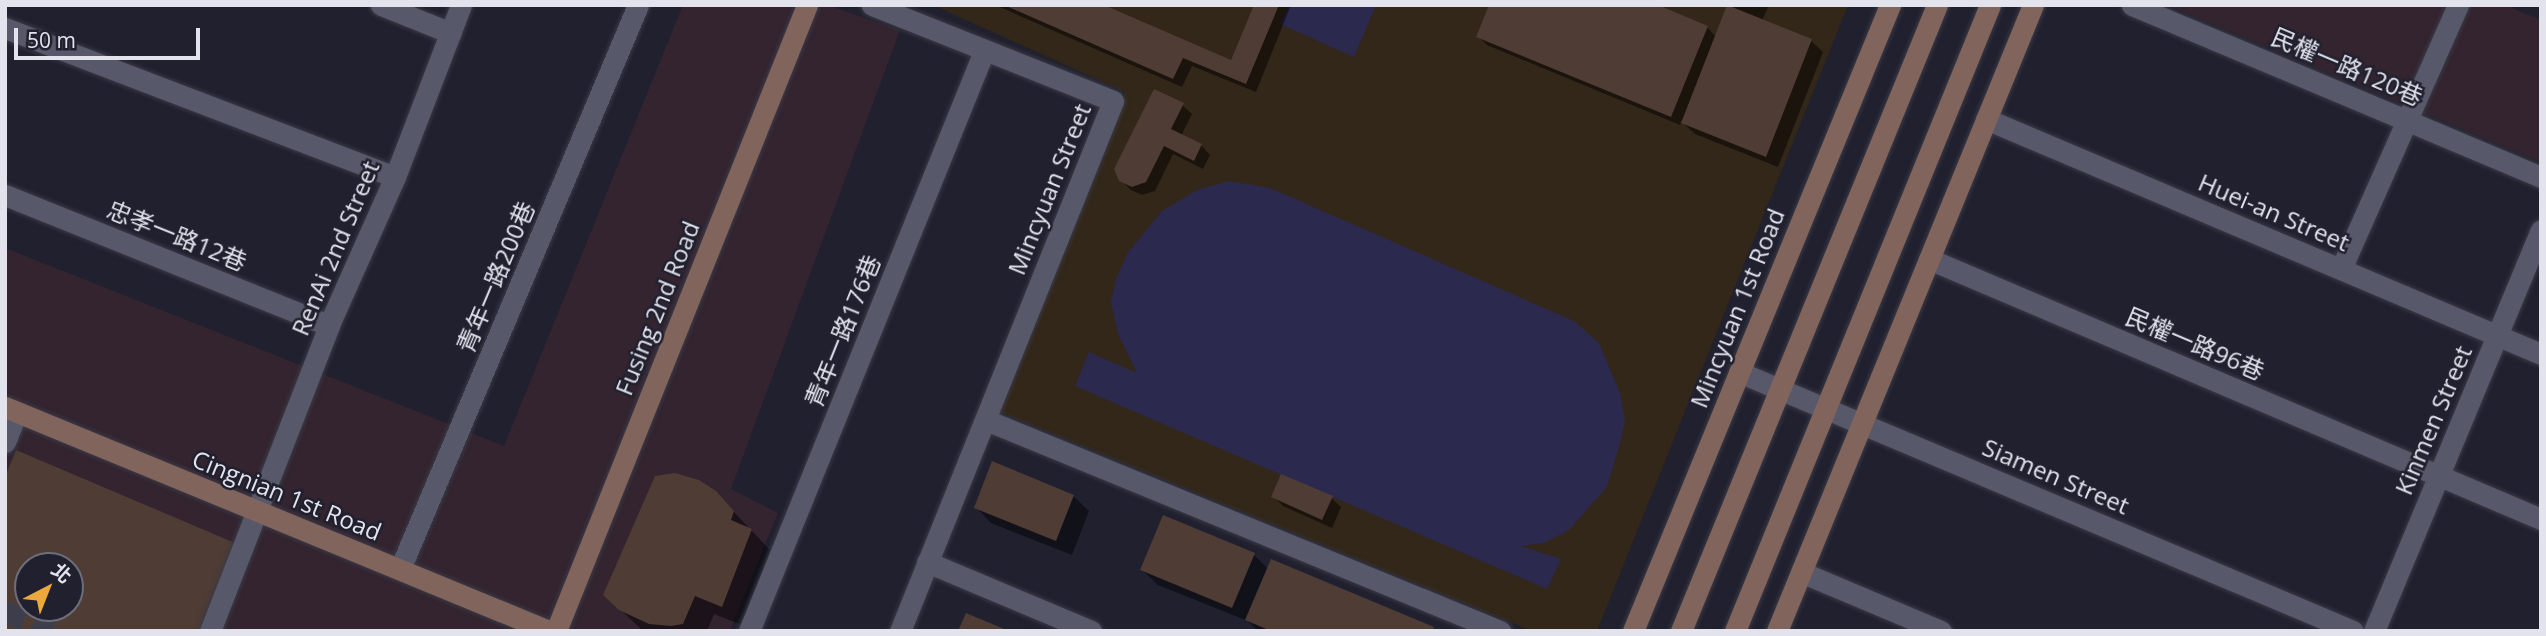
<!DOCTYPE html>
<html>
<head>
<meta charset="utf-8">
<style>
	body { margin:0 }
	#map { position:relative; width:2546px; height:636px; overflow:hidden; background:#20202f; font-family:"Open Sans","Noto Sans TC",sans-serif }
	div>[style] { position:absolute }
	.commercial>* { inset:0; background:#33242f }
	.education>* { inset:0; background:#322718 }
	.green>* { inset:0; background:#2c294e }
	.shadow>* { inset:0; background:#0007 }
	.building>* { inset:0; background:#4e3c35 }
	.street-tunnel>* { height:21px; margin-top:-10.5px; transform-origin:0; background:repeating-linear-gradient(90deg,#3d3d4c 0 21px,transparent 0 31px) }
	.roads { filter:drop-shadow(0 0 2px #3a3a46) drop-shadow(0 0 2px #3a3a46) }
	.street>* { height:21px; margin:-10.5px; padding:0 10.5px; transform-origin:10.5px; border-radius:10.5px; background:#575869 }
	.secondary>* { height:21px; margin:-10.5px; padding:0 10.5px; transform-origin:10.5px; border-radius:10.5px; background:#81645b }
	span { translate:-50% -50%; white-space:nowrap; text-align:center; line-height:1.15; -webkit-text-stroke:5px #20202f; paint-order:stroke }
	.street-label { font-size:24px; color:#e3e3ed }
	.frame { position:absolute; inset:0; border:7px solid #e3e3ed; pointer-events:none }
	.north { position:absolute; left:14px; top:552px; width:70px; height:70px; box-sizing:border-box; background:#20202f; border:2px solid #6e6e7b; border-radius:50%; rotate:42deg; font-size:19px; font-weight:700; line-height:28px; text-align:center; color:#e3e3ed }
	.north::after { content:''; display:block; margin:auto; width:24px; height:32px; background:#eda83b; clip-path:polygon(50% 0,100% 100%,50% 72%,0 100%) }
	.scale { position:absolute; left:14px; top:28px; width:186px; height:32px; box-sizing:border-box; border:4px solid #e3e3ed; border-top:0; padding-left:9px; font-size:21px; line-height:24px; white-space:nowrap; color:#e3e3ed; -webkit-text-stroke:5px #20202f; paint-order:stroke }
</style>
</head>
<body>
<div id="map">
	<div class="commercial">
		<i style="clip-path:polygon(evenodd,683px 5px,827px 5px,900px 30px,731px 489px,778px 513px,730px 631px,5px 631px,5px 248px,504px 446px,683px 5px,28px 566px,70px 566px,70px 608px,28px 608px,28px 566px)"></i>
		<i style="clip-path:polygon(2167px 5px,2505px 5px,2541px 20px,2541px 162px)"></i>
	</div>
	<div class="education">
		<i style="clip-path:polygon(933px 5px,1848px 5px,1597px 631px,1532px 631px,998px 411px,1125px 92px)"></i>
	</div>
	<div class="green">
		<i style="clip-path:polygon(1289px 5px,1376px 5px,1354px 57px,1280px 24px)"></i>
		<i style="clip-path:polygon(1229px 181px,1270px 188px,1574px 321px,1599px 343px,1620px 393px,1625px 420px,1620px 443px,1607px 487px,1569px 530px,1544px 543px,1521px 546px,1561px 559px,1547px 589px,1075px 386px,1089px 352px,1137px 373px,1118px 334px,1111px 302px,1116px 279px,1127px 254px,1162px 211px,1197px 190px)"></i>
	</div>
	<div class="shadow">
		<i style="clip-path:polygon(995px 5px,1101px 5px,1232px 62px,1256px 5px,1291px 5px,1256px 92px,1192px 66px,1182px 87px)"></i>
		<i style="clip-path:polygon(1729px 5px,1769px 5px,1762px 21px,1811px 41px,1823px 52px,1778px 167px,1695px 134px,1681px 121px,1680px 125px,1487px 45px,1478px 36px,1707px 27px,1716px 37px)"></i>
		<i style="clip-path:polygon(1182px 105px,1192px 114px,1181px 136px,1201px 145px,1210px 155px,1203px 169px,1173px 154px,1155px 191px,1142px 195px,1131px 190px,1121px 180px)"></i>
		<i style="clip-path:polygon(715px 492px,770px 550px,742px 625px,714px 614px,707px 631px,641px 629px,605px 595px)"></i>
		<i style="clip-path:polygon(1073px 496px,1089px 511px,1072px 555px,991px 523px,976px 507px)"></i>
		<i style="clip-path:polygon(1273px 496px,1331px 498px,1341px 507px,1332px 528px,1283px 506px)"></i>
		<i style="clip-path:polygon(1254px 555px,1268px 569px,1436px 631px,1258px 631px,1248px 621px,1158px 585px,1142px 570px)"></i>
	</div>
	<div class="building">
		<i style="clip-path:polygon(1004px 5px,1104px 5px,1231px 60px,1254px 5px,1279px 5px,1246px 84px,1183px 58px,1173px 79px)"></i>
		<i style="clip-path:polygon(1489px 5px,1658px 5px,1708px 26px,1671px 117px,1476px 37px)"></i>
		<i style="clip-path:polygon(1727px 5px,1812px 39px,1766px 157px,1681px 123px)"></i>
		<i style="clip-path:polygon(1154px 89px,1184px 103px,1171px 129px,1202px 144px,1194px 161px,1164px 146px,1146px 182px,1132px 187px,1119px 181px,1114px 169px)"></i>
		<i style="clip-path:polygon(evenodd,16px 450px,242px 546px,207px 631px,5px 631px,5px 477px,16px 450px,28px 566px,70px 566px,70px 608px,28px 608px,28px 566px)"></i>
		<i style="clip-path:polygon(992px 461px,1074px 495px,1056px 541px,974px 508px)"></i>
		<i style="clip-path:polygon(675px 473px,699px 480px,716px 491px,734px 511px,731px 520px,752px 529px,722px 607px,695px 596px,683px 624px,671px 626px,649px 624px,619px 610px,603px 595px,655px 476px)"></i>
		<i style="clip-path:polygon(1281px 474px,1333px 496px,1322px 520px,1271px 497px)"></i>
		<i style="clip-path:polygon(1163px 515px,1255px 553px,1232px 608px,1140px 570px)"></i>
		<i style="clip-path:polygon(1271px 559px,1434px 627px,1432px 631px,1271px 631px,1245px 620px)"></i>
		<i style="clip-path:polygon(966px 613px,1009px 631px,958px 631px)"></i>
	</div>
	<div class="street-tunnel">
		<i style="left:5px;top:611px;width:51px;rotate:23.1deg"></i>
	</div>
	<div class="roads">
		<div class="street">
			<i style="left:381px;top:5px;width:75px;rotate:21.8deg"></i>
			<i style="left:872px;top:5px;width:259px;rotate:21.7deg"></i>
			<i style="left:1113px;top:101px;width:571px;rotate:111.89deg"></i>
			<i style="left:2132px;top:5px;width:444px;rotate:22.8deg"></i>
			<i style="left:5px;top:28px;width:417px;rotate:20.9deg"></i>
			<i style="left:1986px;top:119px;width:603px;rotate:22.95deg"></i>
			<i style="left:5px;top:195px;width:349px;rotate:21.9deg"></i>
			<i style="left:1929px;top:259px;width:665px;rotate:23.02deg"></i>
			<i style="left:2341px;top:269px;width:289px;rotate:-66.1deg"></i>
			<i style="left:1739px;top:372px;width:666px;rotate:22.87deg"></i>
			<i style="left:986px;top:420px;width:556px;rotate:22.32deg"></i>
			<i style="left:5px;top:442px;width:32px;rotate:-68deg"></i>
			<i style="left:927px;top:562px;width:178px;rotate:22.8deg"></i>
			<i style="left:400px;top:569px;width:612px;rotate:-67.12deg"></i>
			<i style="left:1801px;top:572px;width:152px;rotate:22.9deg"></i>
			<i style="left:210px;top:631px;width:328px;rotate:-68.7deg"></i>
			<i style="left:329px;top:325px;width:162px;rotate:-66deg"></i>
			<i style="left:395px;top:177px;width:184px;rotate:-69deg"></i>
			<i style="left:749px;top:631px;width:626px;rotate:-67.94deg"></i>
			<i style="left:2374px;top:631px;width:434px;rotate:-67.4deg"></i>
		</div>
		<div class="secondary">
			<i style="left:5px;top:407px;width:588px;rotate:22.38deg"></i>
			<i style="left:556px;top:631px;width:674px;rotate:-68.15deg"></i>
			<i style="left:1633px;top:631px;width:677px;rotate:-67.68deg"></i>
			<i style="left:1681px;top:631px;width:676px;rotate:-67.76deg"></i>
			<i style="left:1735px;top:631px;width:676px;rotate:-67.84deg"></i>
			<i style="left:1777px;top:631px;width:676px;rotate:-67.76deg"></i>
		</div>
	</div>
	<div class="street-label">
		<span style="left:2347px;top:66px;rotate:23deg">民權一路120巷</span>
		<span style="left:1049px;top:189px;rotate:-68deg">Mincyuan Street</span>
		<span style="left:2274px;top:212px;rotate:23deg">Huei-an Street</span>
		<span style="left:177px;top:235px;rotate:22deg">忠孝一路12巷</span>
		<span style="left:335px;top:248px;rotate:-67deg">RenAi 2nd Street</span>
		<span style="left:495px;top:277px;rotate:-67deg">青年一路200巷</span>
		<span style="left:657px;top:308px;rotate:-68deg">Fusing 2nd Road</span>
		<span style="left:1737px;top:308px;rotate:-68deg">Mincyuan 1st Road</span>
		<span style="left:842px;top:331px;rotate:-68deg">青年一路176巷</span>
		<span style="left:2195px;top:343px;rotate:23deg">民權一路96巷</span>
		<span style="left:2433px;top:420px;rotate:-67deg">Kinmen Street</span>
		<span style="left:2056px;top:476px;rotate:23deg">Siamen Street</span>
		<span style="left:287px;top:495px;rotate:22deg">Cingnian 1st Road</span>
	</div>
	<div class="frame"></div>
	<div class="north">北</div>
	<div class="scale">50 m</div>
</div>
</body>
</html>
